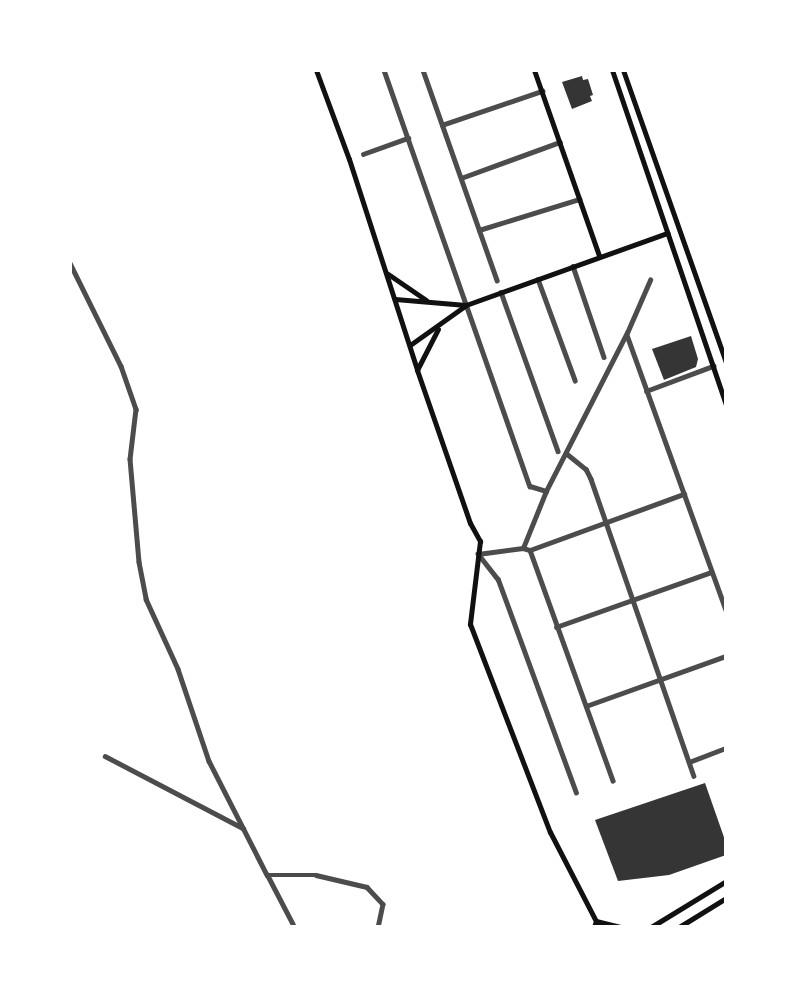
<!DOCTYPE html>
<html>
<head>
<meta charset="utf-8">
<style>
	body { margin:0 }
	#map { position:relative; width:796px; height:997px; overflow:hidden; background:#fff; font-family:"PT Serif",serif }
	div>[style] { position:absolute }
	.building>* { inset:0; background:#353535 }
	.minor>* { height:4.5px; margin:-2.25px; padding:0 2.25px; transform-origin:2.25px; border-radius:2.25px; background:#4c4c4c }
	.secondary>* { height:5px; margin:-2.5px; padding:0 2.5px; transform-origin:2.5px; border-radius:2.5px; background:#111 }
	span { translate:-50% -50%; white-space:nowrap; text-align:center; line-height:1.15; -webkit-text-stroke:6px #fff; paint-order:stroke }
	.frame { position:absolute; inset:0; border:72px solid #fff; pointer-events:none }
</style>
</head>
<body>
<div id="map">
	<div class="building">
		<i style="clip-path:polygon(582px 76px,583px 80px,588px 79px,593px 95px,590px 96px,592px 101px,572px 109px,562px 82px)"></i>
		<i style="clip-path:polygon(691px 336px,698px 359px,696px 367px,664px 380px,652px 349px)"></i>
		<i style="clip-path:polygon(705px 783px,726px 843px,726px 855px,669px 875px,618px 881px,595px 820px)"></i>
	</div>
	<div class="minor">
		<i style="left:384px;top:70px;width:441px;rotate:70.7deg"></i>
		<i style="left:530px;top:486px;width:17px;rotate:17deg"></i>
		<i style="left:423px;top:70px;width:223px;rotate:70.6deg"></i>
		<i style="left:442px;top:125px;width:106px;rotate:-18.8deg"></i>
		<i style="left:363px;top:154px;width:48px;rotate:-19.6deg"></i>
		<i style="left:461px;top:178px;width:105px;rotate:-20deg"></i>
		<i style="left:479px;top:230px;width:105px;rotate:-17.2deg"></i>
		<i style="left:70px;top:263px;width:115px;rotate:63.7deg"></i>
		<i style="left:121px;top:366px;width:46px;rotate:70.8deg"></i>
		<i style="left:136px;top:409px;width:50px;rotate:96.8deg"></i>
		<i style="left:130px;top:459px;width:103px;rotate:85deg"></i>
		<i style="left:139px;top:562px;width:38px;rotate:79deg"></i>
		<i style="left:146px;top:599px;width:77px;rotate:65.4deg"></i>
		<i style="left:178px;top:669px;width:97px;rotate:71.4deg"></i>
		<i style="left:209px;top:761px;width:128px;rotate:63deg"></i>
		<i style="left:573px;top:266px;width:96px;rotate:71.2deg"></i>
		<i style="left:538px;top:279px;width:108px;rotate:69.9deg"></i>
		<i style="left:501px;top:292px;width:169px;rotate:70.3deg"></i>
		<i style="left:627px;top:335px;width:292px;rotate:70.2deg"></i>
		<i style="left:646px;top:391px;width:72px;rotate:-20.5deg"></i>
		<i style="left:566px;top:453px;width:26px;rotate:39deg"></i>
		<i style="left:586px;top:469px;width:11px;rotate:63deg"></i>
		<i style="left:591px;top:479px;width:314px;rotate:70.9deg"></i>
		<i style="left:523px;top:548px;width:61px;rotate:-68deg"></i>
		<i style="left:546px;top:491px;width:178px;rotate:-62.9deg"></i>
		<i style="left:627px;top:333px;width:58px;rotate:-66.5deg"></i>
		<i style="left:530px;top:550px;width:245px;rotate:70.2deg"></i>
		<i style="left:556px;top:627px;width:164px;rotate:-19.5deg"></i>
		<i style="left:586px;top:706px;width:149px;rotate:-19.7deg"></i>
		<i style="left:105px;top:756px;width:156px;rotate:27.6deg"></i>
		<i style="left:689px;top:762px;width:40px;rotate:-21deg"></i>
		<i style="left:576px;top:793px;width:227px;rotate:-110.1deg"></i>
		<i style="left:498px;top:580px;width:33px;rotate:-128deg"></i>
		<i style="left:478px;top:554px;width:45px;rotate:-7.6deg"></i>
		<i style="left:523px;top:548px;width:7px;rotate:16deg"></i>
		<i style="left:530px;top:550px;width:164px;rotate:-20deg"></i>
		<i style="left:293px;top:925px;width:56px;rotate:-117.5deg"></i>
		<i style="left:267px;top:875px;width:49px"></i>
		<i style="left:316px;top:875px;width:52px;rotate:13.2deg"></i>
		<i style="left:367px;top:887px;width:23px;rotate:47deg"></i>
		<i style="left:383px;top:904px;width:24px;rotate:102deg"></i>
	</div>
	<div class="secondary">
		<i style="left:316px;top:70px;width:95px;rotate:69.7deg"></i>
		<i style="left:349px;top:159px;width:222px;rotate:72.1deg"></i>
		<i style="left:417px;top:370px;width:162px;rotate:70.9deg"></i>
		<i style="left:470px;top:523px;width:21px;rotate:61deg"></i>
		<i style="left:480px;top:541px;width:84px;rotate:96.9deg"></i>
		<i style="left:470px;top:624px;width:223px;rotate:69deg"></i>
		<i style="left:550px;top:832px;width:107px;rotate:62.7deg"></i>
		<i style="left:534px;top:70px;width:197px;rotate:70.7deg"></i>
		<i style="left:612px;top:70px;width:353px;rotate:71.2deg"></i>
		<i style="left:623px;top:70px;width:310px;rotate:70.6deg"></i>
		<i style="left:388px;top:274px;width:46px;rotate:34.4deg"></i>
		<i style="left:395px;top:299px;width:71px;rotate:4.8deg"></i>
		<i style="left:410px;top:345px;width:69px;rotate:-35.5deg"></i>
		<i style="left:466px;top:305px;width:214px;rotate:-19.7deg"></i>
		<i style="left:417px;top:370px;width:46px;rotate:-62.9deg"></i>
		<i style="left:594px;top:927px;width:6px;rotate:-72deg"></i>
		<i style="left:596px;top:921px;width:25px;rotate:14deg"></i>
		<i style="left:651px;top:927px;width:88px;rotate:-31.5deg"></i>
		<i style="left:679px;top:927px;width:55px;rotate:-31.7deg"></i>
	</div>
	<div class="frame"></div>
</div>
</body>
</html>
